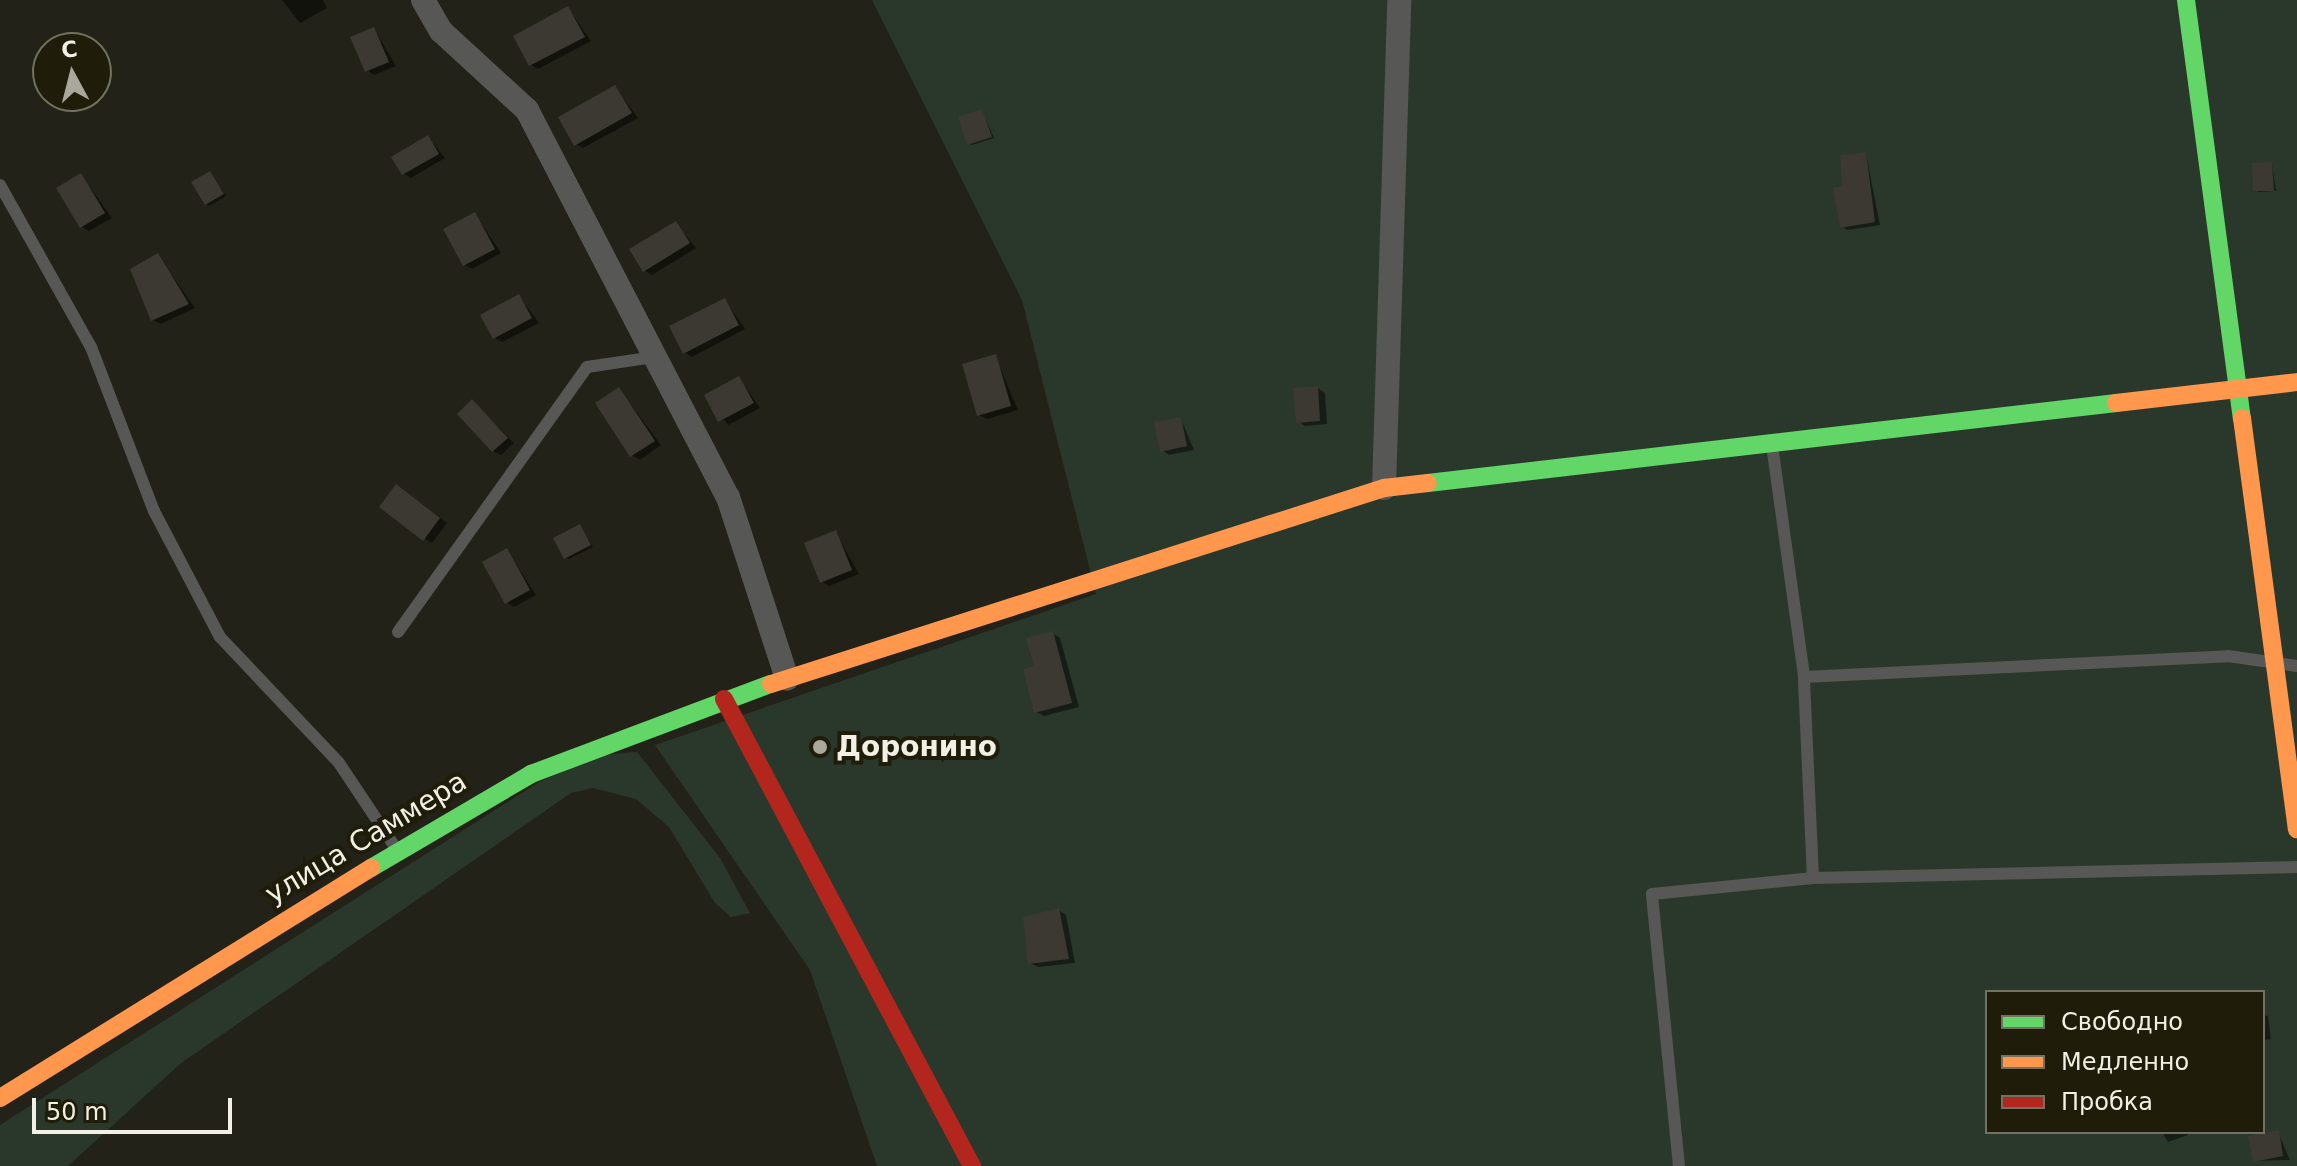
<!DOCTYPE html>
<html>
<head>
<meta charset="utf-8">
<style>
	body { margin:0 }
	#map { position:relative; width:2297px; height:1166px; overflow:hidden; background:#232218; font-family:"DejaVu Sans",sans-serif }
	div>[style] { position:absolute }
	.green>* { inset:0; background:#2a382b }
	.shadow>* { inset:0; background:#0007 }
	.building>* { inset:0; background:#3b3931 }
	.lane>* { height:12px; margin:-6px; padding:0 6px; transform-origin:6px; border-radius:6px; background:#575756 }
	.street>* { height:24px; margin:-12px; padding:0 12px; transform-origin:12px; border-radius:12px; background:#575756 }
	.fast>* { height:18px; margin:-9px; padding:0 9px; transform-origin:9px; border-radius:9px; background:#63d668 }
	.slow>* { height:18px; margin:-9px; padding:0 9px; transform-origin:9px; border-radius:9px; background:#ff974d }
	.jam>* { height:18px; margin:-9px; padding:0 9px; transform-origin:9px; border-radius:9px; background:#b3261e }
	.dots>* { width:22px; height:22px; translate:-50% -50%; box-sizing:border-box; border:4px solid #1f1c0a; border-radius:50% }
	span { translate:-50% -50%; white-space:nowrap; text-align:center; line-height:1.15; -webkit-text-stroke:8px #1f1c0a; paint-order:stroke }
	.poi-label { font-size:28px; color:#f2f0e4; font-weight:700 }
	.left { translate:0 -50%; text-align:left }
	.street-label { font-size:28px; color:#f2f0e4 }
	.legend { position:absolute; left:1985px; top:990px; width:280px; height:144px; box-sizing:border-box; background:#1f1c0a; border:2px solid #737161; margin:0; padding:10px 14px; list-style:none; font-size:24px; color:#f2f0e4 }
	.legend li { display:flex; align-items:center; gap:16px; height:40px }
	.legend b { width:40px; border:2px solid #737161 }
	.north { position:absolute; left:32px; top:32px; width:80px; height:80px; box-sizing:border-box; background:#1f1c0a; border:2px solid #737161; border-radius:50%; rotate:353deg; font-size:22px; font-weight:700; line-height:32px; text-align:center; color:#f2f0e4 }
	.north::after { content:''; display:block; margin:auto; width:28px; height:36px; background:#aaa89d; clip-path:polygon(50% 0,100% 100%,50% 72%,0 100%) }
	.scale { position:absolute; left:32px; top:1098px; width:200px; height:36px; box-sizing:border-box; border:4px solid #f2f0e4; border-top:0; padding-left:10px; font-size:24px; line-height:28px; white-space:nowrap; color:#f2f0e4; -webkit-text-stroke:6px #1f1c0a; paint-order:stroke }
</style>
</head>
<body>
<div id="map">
	<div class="green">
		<i style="clip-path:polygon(evenodd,872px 0,2297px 0,2297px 1166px,877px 1166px,810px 970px,655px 745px,1096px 594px,1022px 300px,872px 0,1987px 992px,2263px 992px,2263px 1132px,1987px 1132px,1987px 992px)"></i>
		<i style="clip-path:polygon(637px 752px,720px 858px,750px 913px,731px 917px,715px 903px,669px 827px,636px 799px,593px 788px,571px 793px,181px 1063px,68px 1166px,0 1166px,0 1125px,539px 782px,601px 755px)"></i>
	</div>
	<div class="shadow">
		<i style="clip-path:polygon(282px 0,323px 0,327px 8px,300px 23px)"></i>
		<i style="clip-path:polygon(568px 8px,591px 41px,538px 69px,531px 65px)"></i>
		<i style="clip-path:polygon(374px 29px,396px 66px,374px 75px,367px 70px)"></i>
		<i style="clip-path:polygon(96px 52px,108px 79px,96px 85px)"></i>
		<i style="clip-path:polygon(615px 87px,638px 118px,583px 148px,576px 144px)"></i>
		<i style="clip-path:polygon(982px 111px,994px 138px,972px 145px,969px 144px)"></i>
		<i style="clip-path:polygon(428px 137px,445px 158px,411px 178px,403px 173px)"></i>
		<i style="clip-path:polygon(1866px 154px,1880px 225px,1848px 230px,1842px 227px,1844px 188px)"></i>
		<i style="clip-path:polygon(2272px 164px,2276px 191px,2258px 192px,2255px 190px)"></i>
		<i style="clip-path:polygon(210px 173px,226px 196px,209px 206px,206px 204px)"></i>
		<i style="clip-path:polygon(81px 175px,112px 218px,89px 231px,82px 227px)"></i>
		<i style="clip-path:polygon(475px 214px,501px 253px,472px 269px,465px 265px)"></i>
		<i style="clip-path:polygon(676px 224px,696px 248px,652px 275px,644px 270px)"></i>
		<i style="clip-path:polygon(158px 256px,195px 308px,161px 324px,153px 320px)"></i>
		<i style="clip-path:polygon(519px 296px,539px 323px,502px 342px,495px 338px)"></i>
		<i style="clip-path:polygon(725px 300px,745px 329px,692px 357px,684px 352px)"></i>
		<i style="clip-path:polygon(995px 356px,1018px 410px,987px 419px,979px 415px)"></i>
		<i style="clip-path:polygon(739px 378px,760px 408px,728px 425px,707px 396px)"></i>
		<i style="clip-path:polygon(1318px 388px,1325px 393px,1327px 424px,1305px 426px,1298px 421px)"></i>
		<i style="clip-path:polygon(619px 389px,661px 445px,640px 460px,632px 455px)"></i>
		<i style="clip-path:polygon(473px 402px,514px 443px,501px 455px,493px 451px)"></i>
		<i style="clip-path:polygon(1181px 419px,1194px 450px,1169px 455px,1162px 450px)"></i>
		<i style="clip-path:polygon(404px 491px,447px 523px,432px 543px,425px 539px)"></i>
		<i style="clip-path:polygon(580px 526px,593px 547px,569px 559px,565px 557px)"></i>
		<i style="clip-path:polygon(836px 533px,859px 574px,829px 586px,821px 581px)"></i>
		<i style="clip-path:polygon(507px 550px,536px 595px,514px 607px,506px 602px)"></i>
		<i style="clip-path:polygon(1052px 633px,1060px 638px,1079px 707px,1044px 716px,1036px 712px,1036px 668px)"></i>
		<i style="clip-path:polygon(1058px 910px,1066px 915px,1075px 963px,1038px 967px,1030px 963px)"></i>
		<i style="clip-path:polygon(2263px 1015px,2268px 1016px,2271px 1039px,2263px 1040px)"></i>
		<i style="clip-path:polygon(2162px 1132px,2187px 1132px,2188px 1135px,2168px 1142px)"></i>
		<i style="clip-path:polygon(2278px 1132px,2290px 1160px,2254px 1161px)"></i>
	</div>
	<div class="building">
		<i style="clip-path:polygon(568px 6px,585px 37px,529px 66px,513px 36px)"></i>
		<i style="clip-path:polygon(374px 27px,389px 62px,365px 72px,350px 37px)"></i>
		<i style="clip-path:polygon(615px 85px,632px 113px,574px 146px,558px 117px)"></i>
		<i style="clip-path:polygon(982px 109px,992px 137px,967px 145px,958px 117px)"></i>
		<i style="clip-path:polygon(428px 135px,439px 154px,402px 175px,391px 157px)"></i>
		<i style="clip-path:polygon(1866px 152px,1875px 222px,1840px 228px,1833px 188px,1842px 186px,1840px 155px)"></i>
		<i style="clip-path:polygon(2272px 162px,2274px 191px,2253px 191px,2252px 163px)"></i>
		<i style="clip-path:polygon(210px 171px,224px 194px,205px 205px,191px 182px)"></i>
		<i style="clip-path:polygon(81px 173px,105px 213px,80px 228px,56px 188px)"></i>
		<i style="clip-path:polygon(475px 212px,495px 249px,463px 266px,443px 229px)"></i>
		<i style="clip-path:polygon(676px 221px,690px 243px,643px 272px,629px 249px)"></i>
		<i style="clip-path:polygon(158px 253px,189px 304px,151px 321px,130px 269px)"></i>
		<i style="clip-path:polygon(519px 294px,532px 318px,493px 339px,480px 315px)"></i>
		<i style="clip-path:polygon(725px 298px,739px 325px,683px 354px,669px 326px)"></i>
		<i style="clip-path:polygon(996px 354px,1011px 406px,977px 416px,962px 364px)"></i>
		<i style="clip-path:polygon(739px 376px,754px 403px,718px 422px,704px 395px)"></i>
		<i style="clip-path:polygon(1318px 386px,1320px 421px,1296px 423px,1293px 388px)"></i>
		<i style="clip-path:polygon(619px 387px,655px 441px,630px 457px,595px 403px)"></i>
		<i style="clip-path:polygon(472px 399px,508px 438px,492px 452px,457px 414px)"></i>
		<i style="clip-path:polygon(1181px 417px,1187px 446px,1160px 452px,1154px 422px)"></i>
		<i style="clip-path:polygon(396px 484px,440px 518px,423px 541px,379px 507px)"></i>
		<i style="clip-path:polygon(580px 524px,591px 545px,564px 559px,553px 538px)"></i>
		<i style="clip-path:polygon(836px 530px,852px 570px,820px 583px,804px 543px)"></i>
		<i style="clip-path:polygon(507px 548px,530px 590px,505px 604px,482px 562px)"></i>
		<i style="clip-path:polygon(1053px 631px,1072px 703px,1034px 713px,1023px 669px,1034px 666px,1026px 638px)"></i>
		<i style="clip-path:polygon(1059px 908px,1069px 959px,1028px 964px,1023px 917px)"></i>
		<i style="clip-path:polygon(2279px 1130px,2283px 1156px,2253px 1162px,2248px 1136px)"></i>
	</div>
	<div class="lane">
		<i style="left:0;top:185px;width:186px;rotate:60.7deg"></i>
		<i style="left:91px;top:347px;width:176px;rotate:69deg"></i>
		<i style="left:154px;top:511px;width:142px;rotate:62.4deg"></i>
		<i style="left:220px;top:637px;width:173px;rotate:46.6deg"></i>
		<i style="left:339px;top:763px;width:105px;rotate:56.3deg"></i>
		<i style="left:1772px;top:445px;width:234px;rotate:82.1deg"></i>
		<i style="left:398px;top:632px;width:325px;rotate:-54.5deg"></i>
		<i style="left:587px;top:367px;width:69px;rotate:-8.4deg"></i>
		<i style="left:1813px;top:878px;width:201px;rotate:-92.6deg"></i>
		<i style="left:1804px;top:677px;width:425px;rotate:-2.8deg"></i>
		<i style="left:2228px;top:656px;width:70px;rotate:8.2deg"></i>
		<i style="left:1679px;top:1166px;width:273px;rotate:-95.7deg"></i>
		<i style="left:1652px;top:894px;width:162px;rotate:-5.7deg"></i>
		<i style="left:1813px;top:878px;width:484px;rotate:-1.3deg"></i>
	</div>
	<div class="street">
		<i style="left:423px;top:0;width:36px;rotate:60deg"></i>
		<i style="left:441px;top:31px;width:117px;rotate:42.6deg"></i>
		<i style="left:527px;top:110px;width:436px;rotate:62.6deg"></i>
		<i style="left:728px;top:497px;width:191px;rotate:72deg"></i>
		<i style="left:1384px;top:488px;width:488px;rotate:-88.2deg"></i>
	</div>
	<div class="fast">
		<i style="left:2186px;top:0;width:422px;rotate:82.4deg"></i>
		<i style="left:1428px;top:483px;width:693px;rotate:-6.63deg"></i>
		<i style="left:371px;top:868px;width:186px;rotate:-30.4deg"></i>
		<i style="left:531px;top:774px;width:256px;rotate:-20.6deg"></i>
	</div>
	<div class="slow">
		<i style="left:2116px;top:403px;width:182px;rotate:-6.6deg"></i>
		<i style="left:2242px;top:418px;width:415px;rotate:82.4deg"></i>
		<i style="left:771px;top:684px;width:644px;rotate:-17.73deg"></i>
		<i style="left:1384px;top:488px;width:44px;rotate:-6.5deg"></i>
		<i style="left:0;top:1098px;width:437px;rotate:-31.8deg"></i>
	</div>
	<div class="jam">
		<i style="left:724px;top:699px;width:529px;rotate:62.03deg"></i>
	</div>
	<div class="dots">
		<i style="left:820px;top:747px;background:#aaa89d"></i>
	</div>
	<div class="poi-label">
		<span class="left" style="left:836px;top:747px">Доронино</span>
	</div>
	<div class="street-label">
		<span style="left:366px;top:838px;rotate:-31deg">улица Саммера</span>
	</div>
	<ul class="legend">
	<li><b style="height:10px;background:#63d668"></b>Свободно</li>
	<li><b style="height:10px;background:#ff974d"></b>Медленно</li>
	<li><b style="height:10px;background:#b3261e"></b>Пробка</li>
	</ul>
	<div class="north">С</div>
	<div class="scale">50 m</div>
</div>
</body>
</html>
